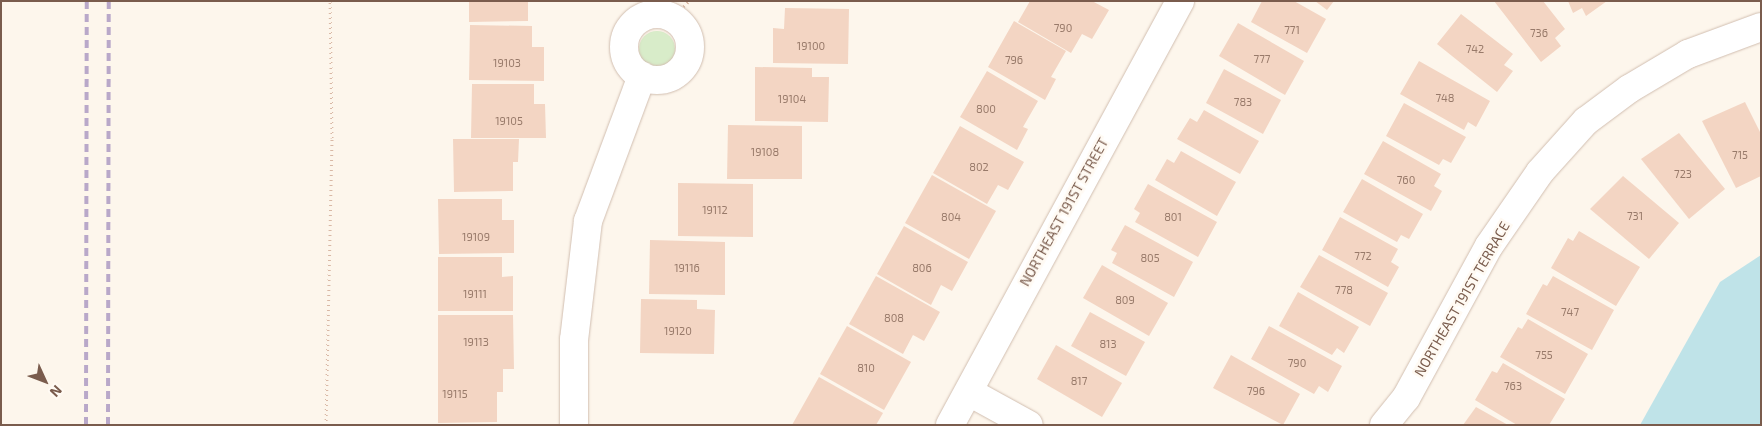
<!DOCTYPE html>
<html>
<head>
<meta charset="utf-8">
<style>
	body { margin:0 }
	#map { position:relative; width:1762px; height:426px; overflow:hidden; background:#fdf6ec; font-family:"Exo 2",sans-serif }
	div>[style] { position:absolute }
	.green>* { inset:0; background:#d8ecc9 }
	.round { border-radius:50% }
	.water>* { inset:0; background:#bfe3e8 }
	.building>* { inset:0; background:#f3d5c3 }
	.path>* { height:3px; margin-top:-1.5px; transform-origin:0; background:repeating-linear-gradient(90deg,#d9b8a5 0 1px,transparent 0 5px) }
	.roads { filter:drop-shadow(0 0 1px #d1beb0) drop-shadow(0 0 1px #d1beb0) }
	.street>* { height:28px; margin:-14px; padding:0 14px; transform-origin:14px; border-radius:14px; background:#fff }
	.street>.ring { margin:-14px; padding:0; box-sizing:content-box; background:none; border:28px solid #fff; border-radius:50% }
	.rail>* { height:4px; margin-top:-2px; transform-origin:0; background:repeating-linear-gradient(90deg,#b9a8c9 0 8px,transparent 0 13px) }
	span { translate:-50% -50%; white-space:nowrap; text-align:center; line-height:1.15; -webkit-text-stroke:5px #fffaf3; paint-order:stroke }
	.number-label { font-size:11px; color:#987a6a }
	.number-label span { -webkit-text-stroke-width:0 }
	.street-label { font-size:14px; color:#7a5c4d }
	.frame { position:absolute; inset:0; border:2px solid #7a5c4d; pointer-events:none }
	.north { position:absolute; left:20px; top:356px; width:50px; height:50px; -webkit-text-stroke:4px #fffaf3; paint-order:stroke; rotate:133deg; font-size:14px; font-weight:700; line-height:20px; text-align:center; color:#7a5c4d }
	.north::after { content:''; display:block; margin:auto; width:18px; height:22px; background:#7a5c4d; clip-path:polygon(50% 0,100% 100%,50% 72%,0 100%) }
</style>
</head>
<body>
<div id="map">
	<div class="green">
		<i class="round" style="left:639px;top:31px;width:36px;height:36px"></i>
	</div>
	<div class="water">
		<i style="clip-path:polygon(1761px 255px,1761px 425px,1640px 425px,1720px 282px)"></i>
	</div>
	<div class="building">
		<i style="clip-path:polygon(469px 1px,528px 1px,528px 21px,469px 22px)"></i>
		<i style="clip-path:polygon(1030px 1px,1092px 1px,1109px 10px,1092px 39px,1082px 34px,1071px 53px,1018px 22px)"></i>
		<i style="clip-path:polygon(1262px 1px,1294px 1px,1326px 19px,1307px 53px,1251px 22px)"></i>
		<i style="clip-path:polygon(1315px 1px,1334px 1px,1327px 10px)"></i>
		<i style="clip-path:polygon(1494px 1px,1543px 1px,1565px 29px,1555px 38px,1561px 46px,1541px 62px)"></i>
		<i style="clip-path:polygon(1568px 1px,1607px 1px,1586px 16px,1582px 8px,1573px 13px)"></i>
		<i style="clip-path:polygon(785px 8px,849px 9px,848px 64px,773px 63px,773px 28px,784px 29px)"></i>
		<i style="clip-path:polygon(1461px 14px,1513px 54px,1504px 65px,1513px 71px,1497px 92px,1437px 44px)"></i>
		<i style="clip-path:polygon(1014px 21px,1066px 51px,1051px 77px,1056px 79px,1045px 100px,988px 67px)"></i>
		<i style="clip-path:polygon(1238px 23px,1304px 61px,1285px 95px,1219px 56px)"></i>
		<i style="clip-path:polygon(470px 25px,532px 26px,532px 47px,544px 47px,544px 81px,469px 80px)"></i>
		<i style="clip-path:polygon(1419px 61px,1490px 101px,1476px 127px,1468px 122px,1464px 130px,1400px 94px)"></i>
		<i style="clip-path:polygon(755px 67px,812px 68px,812px 77px,829px 77px,828px 122px,755px 121px)"></i>
		<i style="clip-path:polygon(1224px 69px,1281px 100px,1263px 134px,1206px 103px)"></i>
		<i style="clip-path:polygon(987px 71px,1038px 101px,1023px 127px,1028px 129px,1017px 150px,960px 117px)"></i>
		<i style="clip-path:polygon(472px 84px,534px 84px,534px 104px,545px 104px,546px 138px,471px 138px)"></i>
		<i style="clip-path:polygon(1745px 102px,1761px 134px,1761px 176px,1736px 188px,1702px 121px)"></i>
		<i style="clip-path:polygon(1404px 103px,1466px 137px,1451px 163px,1443px 159px,1439px 165px,1386px 136px)"></i>
		<i style="clip-path:polygon(1204px 110px,1259px 141px,1240px 174px,1177px 139px,1190px 118px,1197px 122px)"></i>
		<i style="clip-path:polygon(728px 125px,802px 126px,802px 179px,727px 179px)"></i>
		<i style="clip-path:polygon(960px 126px,1024px 162px,1008px 190px,998px 185px,987px 204px,933px 173px)"></i>
		<i style="clip-path:polygon(1679px 133px,1725px 189px,1689px 219px,1641px 159px)"></i>
		<i style="clip-path:polygon(453px 139px,519px 139px,518px 162px,513px 162px,513px 191px,454px 192px)"></i>
		<i style="clip-path:polygon(1383px 141px,1441px 174px,1434px 186px,1442px 191px,1431px 211px,1364px 174px)"></i>
		<i style="clip-path:polygon(1181px 151px,1236px 182px,1217px 216px,1155px 180px,1167px 159px,1174px 163px)"></i>
		<i style="clip-path:polygon(932px 175px,996px 211px,969px 259px,905px 223px)"></i>
		<i style="clip-path:polygon(1623px 176px,1679px 223px,1649px 259px,1590px 209px)"></i>
		<i style="clip-path:polygon(1362px 179px,1423px 214px,1409px 239px,1401px 235px,1397px 242px,1343px 212px)"></i>
		<i style="clip-path:polygon(678px 183px,753px 184px,753px 237px,678px 236px)"></i>
		<i style="clip-path:polygon(1148px 184px,1217px 222px,1198px 257px,1135px 222px,1140px 213px,1134px 209px)"></i>
		<i style="clip-path:polygon(438px 199px,502px 199px,502px 220px,514px 220px,514px 253px,439px 254px)"></i>
		<i style="clip-path:polygon(1340px 217px,1398px 249px,1391px 262px,1399px 267px,1388px 287px,1322px 250px)"></i>
		<i style="clip-path:polygon(1125px 225px,1193px 262px,1174px 297px,1112px 263px,1117px 253px,1111px 250px)"></i>
		<i style="clip-path:polygon(904px 226px,968px 262px,952px 291px,941px 285px,931px 305px,877px 274px)"></i>
		<i style="clip-path:polygon(1579px 231px,1640px 267px,1616px 306px,1551px 268px,1568px 238px,1573px 241px)"></i>
		<i style="clip-path:polygon(650px 240px,725px 242px,725px 295px,649px 294px)"></i>
		<i style="clip-path:polygon(1319px 255px,1388px 293px,1370px 326px,1300px 287px)"></i>
		<i style="clip-path:polygon(438px 257px,502px 257px,502px 277px,513px 276px,513px 311px,438px 311px)"></i>
		<i style="clip-path:polygon(1102px 265px,1168px 303px,1149px 336px,1083px 298px)"></i>
		<i style="clip-path:polygon(876px 276px,940px 312px,924px 341px,913px 335px,903px 354px,849px 324px)"></i>
		<i style="clip-path:polygon(1553px 276px,1614px 310px,1592px 350px,1526px 314px,1543px 284px,1547px 286px)"></i>
		<i style="clip-path:polygon(1298px 292px,1359px 327px,1344px 353px,1337px 348px,1332px 355px,1279px 326px)"></i>
		<i style="clip-path:polygon(641px 299px,697px 300px,697px 309px,715px 310px,714px 354px,640px 353px)"></i>
		<i style="clip-path:polygon(1090px 312px,1145px 342px,1126px 376px,1071px 346px)"></i>
		<i style="clip-path:polygon(438px 315px,513px 315px,514px 369px,503px 369px,503px 392px,497px 392px,497px 422px,438px 423px)"></i>
		<i style="clip-path:polygon(1528px 319px,1588px 354px,1565px 394px,1500px 357px,1518px 327px,1522px 329px)"></i>
		<i style="clip-path:polygon(847px 326px,911px 362px,884px 410px,820px 374px)"></i>
		<i style="clip-path:polygon(1269px 326px,1342px 366px,1328px 392px,1319px 386px,1314px 394px,1251px 359px)"></i>
		<i style="clip-path:polygon(1056px 345px,1122px 383px,1102px 417px,1037px 379px)"></i>
		<i style="clip-path:polygon(1231px 355px,1300px 394px,1283px 425px,1213px 388px)"></i>
		<i style="clip-path:polygon(1503px 363px,1565px 399px,1549px 425px,1517px 425px,1475px 400px,1492px 371px,1497px 373px)"></i>
		<i style="clip-path:polygon(819px 377px,883px 413px,876px 425px,792px 425px)"></i>
		<i style="clip-path:polygon(1476px 407px,1508px 425px,1463px 425px)"></i>
	</div>
	<div class="path">
		<i style="left:673px;top:17px;width:23px;rotate:-45deg"></i>
		<i style="left:326px;top:425px;width:287px;rotate:-88.8deg"></i>
		<i style="left:332px;top:138px;width:137px;rotate:-90.8deg"></i>
	</div>
	<div class="roads">
		<div class="street">
			<i class="ring" style="left:624px;top:14px;width:38px;height:38px"></i>
			<i style="left:969px;top:392px;width:68px;rotate:28.8deg"></i>
			<i style="left:574px;top:425px;width:85px;rotate:-90deg"></i>
			<i style="left:574px;top:340px;width:120px;rotate:-83.3deg"></i>
			<i style="left:588px;top:221px;width:155px;rotate:-69.6deg"></i>
			<i style="left:950px;top:425px;width:482px;rotate:-61.5deg"></i>
			<i style="left:1384px;top:425px;width:35px;rotate:-51deg"></i>
			<i style="left:1406px;top:398px;width:173px;rotate:-61.4deg"></i>
			<i style="left:1489px;top:246px;width:90px;rotate:-55.4deg"></i>
			<i style="left:1540px;top:172px;width:69px;rotate:-48deg"></i>
			<i style="left:1586px;top:121px;width:54px;rotate:-36.7deg"></i>
			<i style="left:1629px;top:89px;width:69px;rotate:-30.7deg"></i>
			<i style="left:1688px;top:54px;width:78px;rotate:-20.3deg"></i>
		</div>
	</div>
	<div class="rail">
		<i style="left:86px;top:425px;width:424px;rotate:-89.9deg"></i>
		<i style="left:108px;top:425px;width:424px;rotate:-89.9deg"></i>
	</div>
	<div class="number-label">
		<span style="left:1063px;top:28px">790</span>
		<span style="left:1292px;top:30px">771</span>
		<span style="left:1539px;top:33px">736</span>
		<span style="left:811px;top:46px">19100</span>
		<span style="left:1475px;top:49px">742</span>
		<span style="left:1262px;top:59px">777</span>
		<span style="left:1014px;top:60px">796</span>
		<span style="left:507px;top:63px">19103</span>
		<span style="left:1445px;top:98px">748</span>
		<span style="left:792px;top:99px">19104</span>
		<span style="left:1243px;top:102px">783</span>
		<span style="left:986px;top:109px">800</span>
		<span style="left:509px;top:121px">19105</span>
		<span style="left:765px;top:152px">19108</span>
		<span style="left:1740px;top:155px">715</span>
		<span style="left:979px;top:167px">802</span>
		<span style="left:1683px;top:174px">723</span>
		<span style="left:1406px;top:180px">760</span>
		<span style="left:715px;top:210px">19112</span>
		<span style="left:1635px;top:216px">731</span>
		<span style="left:951px;top:217px">804</span>
		<span style="left:1173px;top:217px">801</span>
		<span style="left:476px;top:237px">19109</span>
		<span style="left:1363px;top:256px">772</span>
		<span style="left:1150px;top:258px">805</span>
		<span style="left:687px;top:268px">19116</span>
		<span style="left:922px;top:268px">806</span>
		<span style="left:1344px;top:290px">778</span>
		<span style="left:475px;top:294px">19111</span>
		<span style="left:1125px;top:300px">809</span>
		<span style="left:1570px;top:312px">747</span>
		<span style="left:894px;top:318px">808</span>
		<span style="left:678px;top:331px">19120</span>
		<span style="left:476px;top:342px">19113</span>
		<span style="left:1108px;top:344px">813</span>
		<span style="left:1544px;top:355px">755</span>
		<span style="left:1297px;top:363px">790</span>
		<span style="left:866px;top:368px">810</span>
		<span style="left:1079px;top:381px">817</span>
		<span style="left:1513px;top:386px">763</span>
		<span style="left:1256px;top:391px">796</span>
		<span style="left:455px;top:394px">19115</span>
	</div>
	<div class="street-label">
		<span style="left:1064px;top:212px;rotate:-61deg">NORTHEAST 191ST STREET</span>
		<span style="left:1462px;top:299px;rotate:-60deg">NORTHEAST 191ST TERRACE</span>
	</div>
	<div class="frame"></div>
	<div class="north">N</div>
</div>
</body>
</html>
